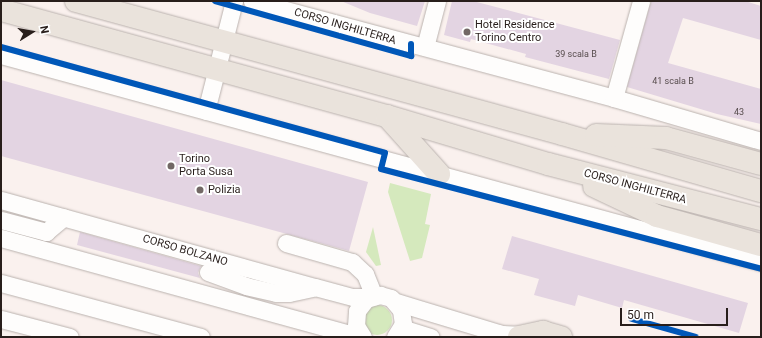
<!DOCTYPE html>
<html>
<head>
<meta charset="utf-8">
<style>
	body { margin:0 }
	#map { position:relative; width:762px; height:338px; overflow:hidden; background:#faf1ee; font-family:Roboto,sans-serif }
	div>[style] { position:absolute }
	.green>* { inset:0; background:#d5e9bd }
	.round { border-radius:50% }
	.building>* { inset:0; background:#e3d4e2 }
	.roads { filter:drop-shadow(0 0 1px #bab2ae) drop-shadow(0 0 1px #bab2ae) }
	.minor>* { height:17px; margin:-8.5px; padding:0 8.5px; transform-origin:8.5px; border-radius:8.5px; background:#fefdfc }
	.major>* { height:22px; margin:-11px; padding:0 11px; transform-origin:11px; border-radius:11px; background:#eae3dc }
	.cycleway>* { height:6px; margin:-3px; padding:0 3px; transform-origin:3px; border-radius:3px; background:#0057b8 }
	.dots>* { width:11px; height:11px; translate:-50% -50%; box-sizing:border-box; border:2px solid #fff; border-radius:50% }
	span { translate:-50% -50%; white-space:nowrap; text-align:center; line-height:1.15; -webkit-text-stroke:4px #fff; paint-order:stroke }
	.number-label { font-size:9px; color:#574c4d }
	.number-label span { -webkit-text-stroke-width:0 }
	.poi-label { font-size:11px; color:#281e1b }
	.left { translate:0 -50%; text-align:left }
	.street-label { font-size:11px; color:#281e1b }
	.frame { position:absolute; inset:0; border:2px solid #281e1b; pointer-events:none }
	.north { position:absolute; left:12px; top:12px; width:40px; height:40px; -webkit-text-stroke:3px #fff; paint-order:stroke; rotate:79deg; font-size:11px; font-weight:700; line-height:16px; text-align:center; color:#281e1b }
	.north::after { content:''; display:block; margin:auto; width:14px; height:18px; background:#281e1b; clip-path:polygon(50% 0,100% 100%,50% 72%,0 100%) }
	.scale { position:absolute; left:620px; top:308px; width:108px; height:18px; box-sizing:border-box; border:2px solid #281e1b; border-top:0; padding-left:5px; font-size:12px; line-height:14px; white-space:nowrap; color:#281e1b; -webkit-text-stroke:3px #fff; paint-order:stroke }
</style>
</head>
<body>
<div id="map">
	<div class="green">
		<i style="clip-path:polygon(390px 183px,431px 194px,425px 224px,430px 225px,422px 258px,410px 261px,388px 192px)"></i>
		<i style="clip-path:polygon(373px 227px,381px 265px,376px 266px,366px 252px)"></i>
		<i class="round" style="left:362px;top:305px;width:30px;height:30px"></i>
	</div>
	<div class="building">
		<i style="clip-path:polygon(341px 1px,425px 1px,417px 26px,370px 13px)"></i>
		<i style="clip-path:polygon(452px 1px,473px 1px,620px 40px,609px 79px,525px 57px,526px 54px,471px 39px,470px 42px,444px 35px)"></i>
		<i style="clip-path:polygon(651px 1px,745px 1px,761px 6px,761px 40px,683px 18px,668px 63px,761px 89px,761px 124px,717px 114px,627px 87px)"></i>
		<i style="clip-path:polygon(1px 80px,368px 182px,349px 251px,1px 156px)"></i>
		<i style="clip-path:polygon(80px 232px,201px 266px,198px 273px,200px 278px,77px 245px)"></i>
		<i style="clip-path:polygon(512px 236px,748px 303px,739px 333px,624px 300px,622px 308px,578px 295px,575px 306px,534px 295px,539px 279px,502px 269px)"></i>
	</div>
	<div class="roads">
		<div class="minor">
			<i style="left:252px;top:1px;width:375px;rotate:15deg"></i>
			<i style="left:614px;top:98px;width:153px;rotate:16.3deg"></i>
			<i style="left:425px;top:47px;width:48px;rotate:-75.4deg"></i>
			<i style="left:1px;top:55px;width:788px;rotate:15.24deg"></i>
			<i style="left:614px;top:98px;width:101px;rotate:-74.4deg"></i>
			<i style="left:206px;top:111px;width:114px;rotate:-75.7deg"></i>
			<i style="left:1px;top:200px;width:326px;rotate:15.5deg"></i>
			<i style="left:315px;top:287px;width:39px;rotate:15deg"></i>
			<i style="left:353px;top:297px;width:17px"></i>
			<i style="left:1px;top:220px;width:47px;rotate:14.9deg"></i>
			<i style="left:46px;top:232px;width:23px;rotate:-40deg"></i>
			<i style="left:1px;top:238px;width:372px;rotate:15.4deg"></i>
			<i style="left:286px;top:243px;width:69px;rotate:16.1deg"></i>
			<i style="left:352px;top:262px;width:18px;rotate:43deg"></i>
			<i style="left:365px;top:274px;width:24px;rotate:68deg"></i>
			<i style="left:208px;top:272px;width:40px;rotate:20.2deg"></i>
			<i style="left:246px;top:286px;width:31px;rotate:13deg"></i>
			<i style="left:276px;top:293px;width:13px"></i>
			<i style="left:289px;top:293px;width:25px;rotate:-12deg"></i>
			<i style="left:1px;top:283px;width:207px;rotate:15.1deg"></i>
			<i style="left:396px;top:302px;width:111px;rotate:16.8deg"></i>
			<i style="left:502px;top:334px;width:21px;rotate:3deg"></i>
			<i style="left:1px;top:319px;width:71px;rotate:14.6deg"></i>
			<i style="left:401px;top:328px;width:31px;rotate:17deg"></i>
			<i style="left:363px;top:337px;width:13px;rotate:-122deg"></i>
			<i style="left:356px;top:326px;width:15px;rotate:-86deg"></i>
			<i style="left:357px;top:311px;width:15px;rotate:-53deg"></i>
			<i style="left:366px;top:299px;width:15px;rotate:-16deg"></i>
			<i style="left:380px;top:295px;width:11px;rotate:15deg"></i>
			<i style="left:391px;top:298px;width:16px;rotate:50deg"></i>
			<i style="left:401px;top:310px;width:14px;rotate:82deg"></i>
			<i style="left:403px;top:324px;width:15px;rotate:122deg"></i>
		</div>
		<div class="major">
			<i style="left:76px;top:1px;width:504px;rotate:15.3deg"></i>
			<i style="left:562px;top:134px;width:207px;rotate:16deg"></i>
			<i style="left:1px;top:10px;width:400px;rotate:15.4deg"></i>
			<i style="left:387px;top:116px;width:168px;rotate:16.6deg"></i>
			<i style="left:548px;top:164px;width:220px;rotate:14.5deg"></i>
			<i style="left:387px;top:116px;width:78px;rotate:48.1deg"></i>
			<i style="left:596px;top:135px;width:70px;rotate:2.5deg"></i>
			<i style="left:666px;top:138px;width:98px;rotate:15.3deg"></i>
			<i style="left:594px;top:186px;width:70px;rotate:25.5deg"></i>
			<i style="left:657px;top:216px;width:108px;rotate:15.6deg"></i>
			<i style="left:519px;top:337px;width:25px;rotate:-12deg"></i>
			<i style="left:543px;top:332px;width:19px;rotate:16deg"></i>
		</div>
	</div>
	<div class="cycleway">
		<i style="left:215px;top:1px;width:204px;rotate:15.7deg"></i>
		<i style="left:411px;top:56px;width:12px;rotate:-90deg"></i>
		<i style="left:1px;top:47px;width:398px;rotate:15.4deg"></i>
		<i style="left:385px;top:153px;width:16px;rotate:104deg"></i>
		<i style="left:381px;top:169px;width:393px;rotate:14.7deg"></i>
		<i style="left:632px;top:319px;width:66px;rotate:15.7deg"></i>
	</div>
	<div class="dots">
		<i style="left:467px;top:32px;background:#726865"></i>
		<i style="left:171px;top:166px;background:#726865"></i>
		<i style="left:200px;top:190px;background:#726865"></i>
	</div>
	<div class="number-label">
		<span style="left:576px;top:54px">39 scala B</span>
		<span style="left:673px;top:81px">41 scala B</span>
		<span style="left:739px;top:112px">43</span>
	</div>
	<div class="poi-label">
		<span class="left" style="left:475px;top:32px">Hotel Residence<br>Torino Centro</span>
		<span class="left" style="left:179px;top:166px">Torino<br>Porta Susa</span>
		<span class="left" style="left:208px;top:190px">Polizia</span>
	</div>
	<div class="street-label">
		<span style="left:345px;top:27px;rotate:16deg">CORSO INGHILTERRA</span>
		<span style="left:635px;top:187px;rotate:15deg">CORSO INGHILTERRA</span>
		<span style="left:185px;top:251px;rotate:16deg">CORSO BOLZANO</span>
	</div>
	<div class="frame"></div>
	<div class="north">N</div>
	<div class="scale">50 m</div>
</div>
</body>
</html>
